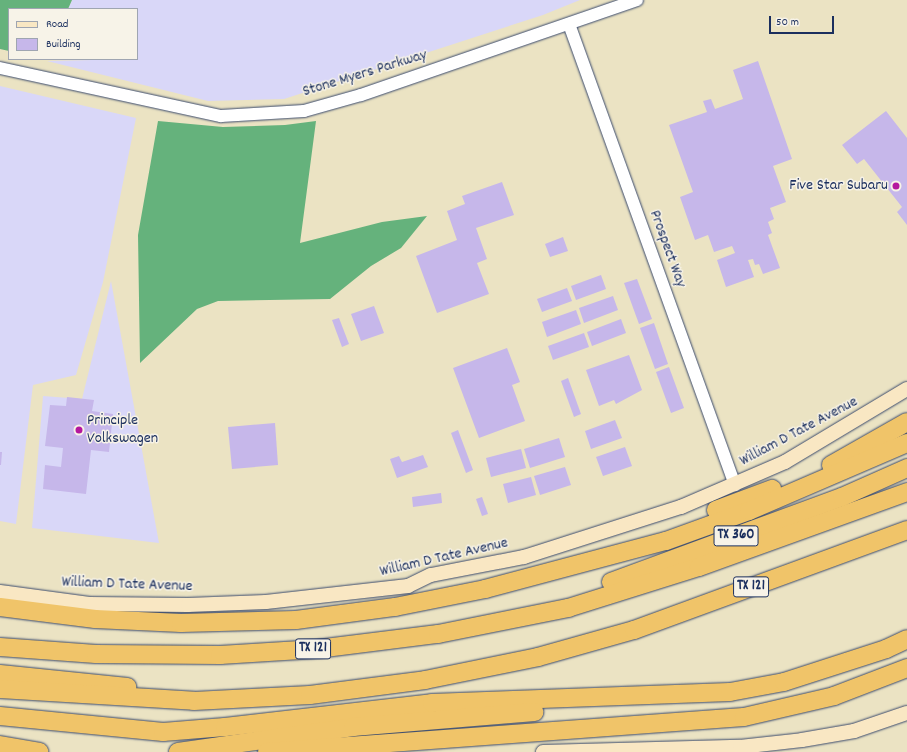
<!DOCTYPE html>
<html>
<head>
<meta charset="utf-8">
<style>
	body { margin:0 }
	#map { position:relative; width:907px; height:752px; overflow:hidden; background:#ebe3c3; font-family:Dekko,sans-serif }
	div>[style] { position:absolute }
	.built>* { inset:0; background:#d9d7f8 }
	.forest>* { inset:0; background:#65b27c }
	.building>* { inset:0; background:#c6b7ea }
	.roads { filter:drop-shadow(0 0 1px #3a4a6d) drop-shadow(0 0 1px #3a4a6d) }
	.tertiary>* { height:12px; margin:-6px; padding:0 6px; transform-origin:6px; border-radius:6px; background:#fff }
	.secondary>* { height:14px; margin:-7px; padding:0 7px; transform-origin:7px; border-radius:7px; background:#f9e7c3 }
	.motorway>* { height:18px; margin:-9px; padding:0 9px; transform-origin:9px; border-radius:9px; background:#f0c469 }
	.dots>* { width:11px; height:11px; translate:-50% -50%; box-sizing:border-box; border:2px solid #f7f3e8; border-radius:50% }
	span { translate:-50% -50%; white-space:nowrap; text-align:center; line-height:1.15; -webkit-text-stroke:3px #f7f3e8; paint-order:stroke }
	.shield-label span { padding:1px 3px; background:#f7f3e8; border:1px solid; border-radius:3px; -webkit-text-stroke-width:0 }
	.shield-label { font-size:15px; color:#1b2f5e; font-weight:700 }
	.street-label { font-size:16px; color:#1b2f5e }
	.poi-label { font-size:16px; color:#1b2f5e }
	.right { translate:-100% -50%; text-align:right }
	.left { translate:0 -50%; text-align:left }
	.legend { position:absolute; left:8px; top:8px; width:130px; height:52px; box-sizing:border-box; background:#f7f3e8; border:1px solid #9fa5b1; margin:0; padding:5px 7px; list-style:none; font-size:12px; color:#1b2f5e }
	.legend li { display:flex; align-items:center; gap:8px; height:20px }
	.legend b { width:20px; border:1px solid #9fa5b1 }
	.scale { position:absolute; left:769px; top:16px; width:65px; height:18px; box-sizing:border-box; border:2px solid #1b2f5e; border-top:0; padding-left:5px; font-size:12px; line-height:14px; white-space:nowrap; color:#1b2f5e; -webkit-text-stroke:3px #f7f3e8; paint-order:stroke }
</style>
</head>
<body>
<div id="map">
	<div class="built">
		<i style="clip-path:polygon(72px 0,580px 0,543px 15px,284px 99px,208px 101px,47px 61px,137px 59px,137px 9px,68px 9px)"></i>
		<i style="clip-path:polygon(0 86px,136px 118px,103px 282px,76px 375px,33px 385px,16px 524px,0 521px)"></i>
		<i style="clip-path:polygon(111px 281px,159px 543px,32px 528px,43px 396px,82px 399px)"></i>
	</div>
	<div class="forest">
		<i style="clip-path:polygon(0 0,72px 0,68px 9px,9px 9px,9px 51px,0 49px)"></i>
		<i style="clip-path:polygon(158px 121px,223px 127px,285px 125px,316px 121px,300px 243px,382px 222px,427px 216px,401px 248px,371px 266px,330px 299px,218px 301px,197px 309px,140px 363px,138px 235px)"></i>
	</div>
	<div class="building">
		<i style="clip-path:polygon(758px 61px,792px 159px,773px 166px,786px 202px,770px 208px,774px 219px,768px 222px,772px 233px,768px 235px,780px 268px,763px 274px,759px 264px,755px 265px,753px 259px,748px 260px,754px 277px,726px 287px,717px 260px,735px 253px,732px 246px,714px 252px,708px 235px,695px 240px,680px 197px,693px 192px,669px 125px,707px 112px,703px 101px,711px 99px,715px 109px,743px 99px,733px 70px)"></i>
		<i style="clip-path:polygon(886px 111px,907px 138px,907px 225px,897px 212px,902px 207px,864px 159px,857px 164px,842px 145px)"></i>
		<i style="clip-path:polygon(502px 182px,514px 215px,476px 228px,487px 259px,477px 263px,489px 294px,437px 313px,416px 256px,457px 240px,447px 211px,465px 204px,462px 196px)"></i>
		<i style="clip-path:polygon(563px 237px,568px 251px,550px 257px,545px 244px)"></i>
		<i style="clip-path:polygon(601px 275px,606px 289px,576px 300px,571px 286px)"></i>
		<i style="clip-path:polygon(637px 279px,652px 319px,639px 324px,624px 283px)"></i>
		<i style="clip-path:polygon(567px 288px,572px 301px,542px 312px,537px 299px)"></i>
		<i style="clip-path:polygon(613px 296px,618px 310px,584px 323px,579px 308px)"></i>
		<i style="clip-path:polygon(374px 306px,384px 333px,361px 341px,351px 314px)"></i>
		<i style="clip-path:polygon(576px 310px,581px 324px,547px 337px,542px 322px)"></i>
		<i style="clip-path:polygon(339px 318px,349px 344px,342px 347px,332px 320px)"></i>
		<i style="clip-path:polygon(621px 319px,626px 333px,592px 346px,587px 332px)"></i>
		<i style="clip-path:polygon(654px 323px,668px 364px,655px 369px,640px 328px)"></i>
		<i style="clip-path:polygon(584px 333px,589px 347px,553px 360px,548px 346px)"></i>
		<i style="clip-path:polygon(507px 348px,520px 382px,512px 385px,525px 421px,479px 438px,453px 368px)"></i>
		<i style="clip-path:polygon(629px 355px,642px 390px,616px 404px,614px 400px,599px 406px,586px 370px)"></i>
		<i style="clip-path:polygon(669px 367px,684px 408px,671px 413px,656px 372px)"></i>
		<i style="clip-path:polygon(568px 378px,581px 414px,574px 417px,561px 381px)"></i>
		<i style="clip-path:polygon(67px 397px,94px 400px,92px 411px,113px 414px,109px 452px,91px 450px,86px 494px,43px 489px,45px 465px,61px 467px,63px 448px,45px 446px,50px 405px,66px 406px)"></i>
		<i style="clip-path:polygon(615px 420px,622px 438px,591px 449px,585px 431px)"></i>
		<i style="clip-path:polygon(275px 423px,278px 465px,232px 469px,228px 427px)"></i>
		<i style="clip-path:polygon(458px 430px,473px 470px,466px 473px,451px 433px)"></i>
		<i style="clip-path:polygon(559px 438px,565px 457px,530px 468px,524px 449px)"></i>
		<i style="clip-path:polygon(625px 447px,632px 466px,603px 476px,596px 457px)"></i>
		<i style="clip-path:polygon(521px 449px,526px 468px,491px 477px,486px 458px)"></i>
		<i style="clip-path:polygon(0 452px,2px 452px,1px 465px,0 465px)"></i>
		<i style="clip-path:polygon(423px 455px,428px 467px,397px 478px,390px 459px,399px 456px,402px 462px)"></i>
		<i style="clip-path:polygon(565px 467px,571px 485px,540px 495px,534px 476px)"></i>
		<i style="clip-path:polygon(531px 477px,536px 495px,508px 503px,503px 484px)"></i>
		<i style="clip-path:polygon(441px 493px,442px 503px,413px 507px,412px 497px)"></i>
		<i style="clip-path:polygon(482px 497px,488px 514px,482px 516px,476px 499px)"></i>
	</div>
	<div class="roads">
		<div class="tertiary">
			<i style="left:569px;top:24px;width:490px;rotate:70.2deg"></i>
			<i style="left:0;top:68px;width:226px;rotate:12.3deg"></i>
			<i style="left:221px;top:116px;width:83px;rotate:-3.4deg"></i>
			<i style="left:304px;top:111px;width:59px;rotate:-15.7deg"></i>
			<i style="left:361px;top:95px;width:292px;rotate:-19deg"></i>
		</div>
		<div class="secondary">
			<i style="left:0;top:592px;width:90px;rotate:7.7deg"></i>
			<i style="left:89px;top:604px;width:99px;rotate:0.6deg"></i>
			<i style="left:188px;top:605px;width:78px;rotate:-2.2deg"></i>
			<i style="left:266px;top:602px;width:143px;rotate:-6.4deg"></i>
			<i style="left:408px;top:586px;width:25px;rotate:-26deg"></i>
			<i style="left:431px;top:575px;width:95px;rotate:-11deg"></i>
			<i style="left:524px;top:557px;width:165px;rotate:-17.7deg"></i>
			<i style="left:681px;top:507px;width:113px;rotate:-23.4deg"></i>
			<i style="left:785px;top:462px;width:142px;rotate:-30.9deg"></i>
			<i style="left:543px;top:752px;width:197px;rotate:-1.5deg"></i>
			<i style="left:740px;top:747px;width:62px;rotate:-6.4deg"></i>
			<i style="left:802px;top:740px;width:53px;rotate:-9.8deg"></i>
			<i style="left:854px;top:731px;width:56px;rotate:-18.8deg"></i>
		</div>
		<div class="motorway">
			<i style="left:831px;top:465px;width:87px;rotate:-29.5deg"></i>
			<i style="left:716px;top:510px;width:60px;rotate:-20.6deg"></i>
			<i style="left:611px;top:582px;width:246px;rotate:-20.2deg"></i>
			<i style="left:842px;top:497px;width:71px;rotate:-24deg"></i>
			<i style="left:0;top:607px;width:96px;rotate:7.2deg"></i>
			<i style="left:95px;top:619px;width:86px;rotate:2.7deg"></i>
			<i style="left:181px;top:623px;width:115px;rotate:-1.5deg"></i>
			<i style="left:296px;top:620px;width:100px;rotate:-7.5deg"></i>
			<i style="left:395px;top:607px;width:92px;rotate:-11.3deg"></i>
			<i style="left:485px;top:589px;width:187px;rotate:-14.9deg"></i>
			<i style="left:666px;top:541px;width:88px;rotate:-19.9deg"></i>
			<i style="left:749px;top:511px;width:172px;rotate:-23.3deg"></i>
			<i style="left:0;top:647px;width:96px;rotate:4.2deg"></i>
			<i style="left:96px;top:654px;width:124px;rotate:0.5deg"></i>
			<i style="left:220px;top:655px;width:97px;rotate:-3.5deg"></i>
			<i style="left:317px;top:649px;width:122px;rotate:-7.1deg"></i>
			<i style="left:438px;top:634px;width:133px;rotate:-11.3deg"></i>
			<i style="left:568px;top:608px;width:137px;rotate:-17.4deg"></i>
			<i style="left:699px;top:567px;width:221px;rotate:-19.8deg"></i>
			<i style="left:0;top:674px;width:128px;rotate:5.8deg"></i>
			<i style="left:0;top:689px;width:194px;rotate:3.5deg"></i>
			<i style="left:194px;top:701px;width:116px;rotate:-3deg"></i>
			<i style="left:310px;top:695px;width:116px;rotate:-7.4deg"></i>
			<i style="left:425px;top:680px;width:115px;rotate:-11.5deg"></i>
			<i style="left:538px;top:657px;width:100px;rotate:-15.7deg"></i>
			<i style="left:634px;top:630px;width:291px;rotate:-20.1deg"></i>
			<i style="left:0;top:716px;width:164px;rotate:5.6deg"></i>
			<i style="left:163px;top:732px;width:62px;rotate:-4.6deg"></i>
			<i style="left:225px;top:727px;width:208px;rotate:-6.6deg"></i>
			<i style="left:432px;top:703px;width:298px;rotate:-2.1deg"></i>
			<i style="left:730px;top:692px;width:55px;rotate:-10.5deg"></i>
			<i style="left:784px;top:682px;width:107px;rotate:-17.9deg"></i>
			<i style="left:886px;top:649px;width:23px;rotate:-25deg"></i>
			<i style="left:0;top:745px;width:40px;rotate:10deg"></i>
			<i style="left:178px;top:752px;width:177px;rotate:-8.1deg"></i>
			<i style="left:353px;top:727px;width:182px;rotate:-4.7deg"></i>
			<i style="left:267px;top:752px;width:478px;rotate:-4.2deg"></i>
			<i style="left:744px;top:717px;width:92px;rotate:-13.1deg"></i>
			<i style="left:834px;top:696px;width:78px;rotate:-21deg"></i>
		</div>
	</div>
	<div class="dots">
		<i style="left:896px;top:186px;background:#b5179e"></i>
		<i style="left:79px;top:430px;background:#b5179e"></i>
	</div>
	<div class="shield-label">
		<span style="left:736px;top:536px">TX 360</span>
		<span style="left:751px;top:587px">TX 121</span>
		<span style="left:313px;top:649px">TX 121</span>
	</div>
	<div class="street-label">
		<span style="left:365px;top:74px;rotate:-17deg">Stone Myers Parkway</span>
		<span style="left:667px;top:249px;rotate:70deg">Prospect Way</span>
		<span style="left:799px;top:432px;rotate:-28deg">William D Tate Avenue</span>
		<span style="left:444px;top:558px;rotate:-13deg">William D Tate Avenue</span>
		<span style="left:127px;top:585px;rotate:2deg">William D Tate Avenue</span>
	</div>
	<div class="poi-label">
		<span class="right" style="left:888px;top:186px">Five Star Subaru</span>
		<span class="left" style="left:87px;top:430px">Principle<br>Volkswagen</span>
	</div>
	<ul class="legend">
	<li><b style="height:5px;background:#f9e7c3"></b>Road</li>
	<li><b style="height:11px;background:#c6b7ea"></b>Building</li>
	</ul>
	<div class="scale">50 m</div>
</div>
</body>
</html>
